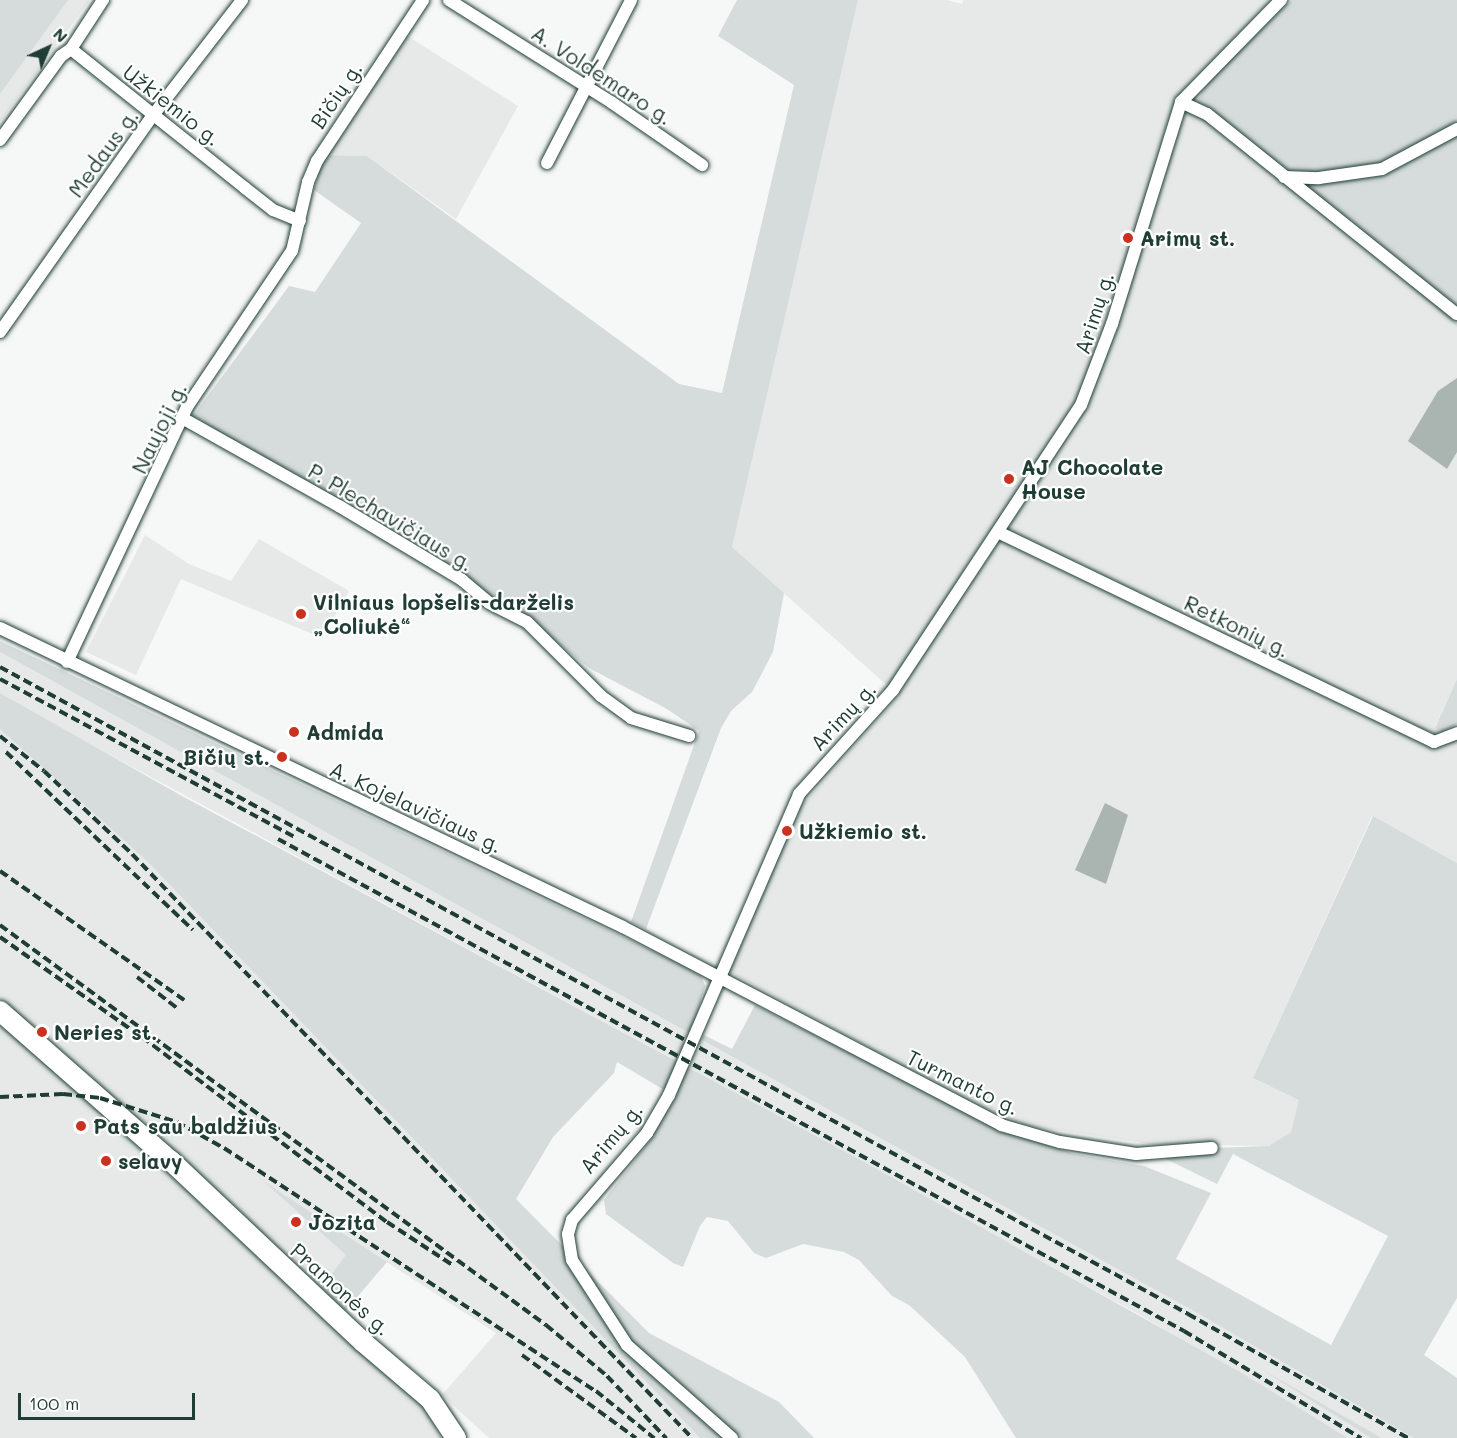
<!DOCTYPE html>
<html>
<head>
<meta charset="utf-8">
<style>
	body { margin:0 }
	#map { position:relative; width:1457px; height:1438px; overflow:hidden; background:#f6f7f7; font-family:Mali,sans-serif }
	div>[style] { position:absolute }
	.built>* { inset:0; background:#e6e9e8 }
	.green>* { inset:0; background:#d6dcdb }
	.water>* { inset:0; background:#aab5b1 }
	.roads { filter:drop-shadow(0 0 2px #1f3d34) drop-shadow(0 0 2px #1f3d34) }
	.street>* { height:12px; margin:-6px; padding:0 6px; transform-origin:6px; border-radius:6px; background:#fff }
	.primary>* { height:20px; margin:-10px; padding:0 10px; transform-origin:10px; border-radius:10px; background:#fff }
	.rail>* { height:4px; margin-top:-2px; transform-origin:0; background:repeating-linear-gradient(90deg,#1f3d34 0 9px,transparent 0 13.5px) }
	.dots>* { width:16px; height:16px; translate:-50% -50%; box-sizing:border-box; border:3px solid #fff; border-radius:50% }
	span { translate:-50% -50%; white-space:nowrap; text-align:center; line-height:1.15; -webkit-text-stroke:4.5px #fff; paint-order:stroke }
	.street-label { font-size:21px; color:#1f3d34 }
	.poi-label { font-size:21px; color:#1f3d34; font-weight:700 }
	.left { translate:0 -50%; text-align:left }
	.right { translate:-100% -50%; text-align:right }
	.north { position:absolute; left:18px; top:18px; width:60px; height:60px; -webkit-text-stroke:4px #fff; paint-order:stroke; rotate:44deg; font-size:16px; font-weight:700; line-height:24px; text-align:center; color:#1f3d34 }
	.north::after { content:''; display:block; margin:auto; width:21px; height:27px; background:#1f3d34; clip-path:polygon(50% 0,100% 100%,50% 72%,0 100%) }
	.scale { position:absolute; left:18px; top:1393px; width:177px; height:27px; box-sizing:border-box; border:3px solid #1f3d34; border-top:0; padding-left:8px; font-size:18px; line-height:21px; white-space:nowrap; color:#1f3d34; -webkit-text-stroke:4px #fff; paint-order:stroke }
</style>
</head>
<body>
<div id="map">
	<div class="built">
		<i style="clip-path:polygon(0 0,90px 0,0 122px)"></i>
		<i style="clip-path:polygon(858px 0,947px 0,962px 4px,963px 0,1292px 0,1230px 57px,1406px 266px,1407px 282px,1457px 327px,1457px 679px,1435px 727px,1457px 740px,1457px 863px,1372px 816px,1253px 1078px,1300px 1100px,1291px 1132px,1279px 1143px,1269px 1146px,1150px 1144px,1035px 1127px,999px 1118px,728px 971px,795px 813px,899px 696px,732px 547px)"></i>
		<i style="clip-path:polygon(406px 35px,518px 106px,456px 219px,367px 156px,324px 155px)"></i>
		<i style="clip-path:polygon(145px 535px,189px 564px,231px 581px,259px 539px,349px 591px,322px 638px,181px 579px,136px 675px,86px 652px)"></i>
		<i style="clip-path:polygon(0 652px,691px 1034px,678px 1062px,25px 709px,0 693px)"></i>
		<i style="clip-path:polygon(0 729px,148px 862px,700px 1438px,489px 1438px,442px 1395px,496px 1333px,268px 1185px,347px 1255px,318px 1292px,126px 1111px,0 999px)"></i>
		<i style="clip-path:polygon(0 1021px,422px 1404px,441px 1438px,0 1438px)"></i>
		<i style="clip-path:polygon(702px 1040px,1192px 1310px,1414px 1438px,1382px 1438px,1276px 1378px,1371px 1438px,1348px 1438px,1140px 1315px,689px 1068px)"></i>
	</div>
	<div class="green">
		<i style="clip-path:polygon(0 0,68px 0,0 94px)"></i>
		<i style="clip-path:polygon(737px 0,858px 0,732px 547px,784px 593px,773px 652px,752px 692px,731px 711px,721px 728px,646px 929px,631px 922px,699px 731px,667px 709px,589px 668px,523px 615px,193px 416px,289px 286px,315px 292px,361px 223px,314px 190px,324px 155px,367px 156px,679px 384px,722px 393px,794px 85px,718px 36px)"></i>
		<i style="clip-path:polygon(1292px 0,1457px 0,1457px 327px,1407px 282px,1406px 266px,1198px 101px,1213px 75px)"></i>
		<i style="clip-path:polygon(0 641px,691px 969px,701px 976px,705px 986px,691px 1034px,0 652px)"></i>
		<i style="clip-path:polygon(1457px 679px,1457px 724px,1442px 732px,1435px 728px)"></i>
		<i style="clip-path:polygon(0 693px,182px 796px,855px 1157px,1240px 1372px,1348px 1438px,1016px 1438px,965px 1357px,909px 1305px,892px 1296px,859px 1260px,844px 1252px,803px 1244px,766px 1258px,754px 1253px,728px 1221px,707px 1217px,700px 1226px,683px 1267px,673px 1263px,606px 1214px,604px 1200px,649px 1142px,676px 1097px,617px 1062px,614px 1073px,553px 1137px,516px 1199px,649px 1333px,779px 1402px,814px 1438px,700px 1438px,148px 862px,0 729px)"></i>
		<i style="clip-path:polygon(1373px 816px,1457px 863px,1457px 1298px,1424px 1355px,1457px 1378px,1457px 1438px,1414px 1438px,1192px 1310px,702px 1040px,704px 1035px,732px 1049px,755px 1005px,1004px 1131px,1075px 1154px,1144px 1166px,1211px 1193px,1176px 1259px,1331px 1345px,1388px 1236px,1233px 1154px,1217px 1184px,1164px 1158px,1212px 1148px,1269px 1146px,1291px 1132px,1299px 1100px,1253px 1078px)"></i>
		<i style="clip-path:polygon(263px 1181px,387px 1262px,342px 1315px,318px 1292px,346px 1255px)"></i>
		<i style="clip-path:polygon(1256px 1366px,1382px 1438px,1371px 1438px)"></i>
	</div>
	<div class="water">
		<i style="clip-path:polygon(1457px 378px,1457px 452px,1447px 469px,1408px 441px,1438px 391px)"></i>
		<i style="clip-path:polygon(1105px 803px,1128px 815px,1106px 884px,1075px 870px)"></i>
	</div>
	<div class="roads">
		<div class="street">
			<i style="left:449px;top:0;width:191px;rotate:32.2deg"></i>
			<i style="left:611px;top:102px;width:111px;rotate:34.7deg"></i>
			<i style="left:71px;top:49px;width:223px;rotate:38.6deg"></i>
			<i style="left:245px;top:188px;width:36px;rotate:38deg"></i>
			<i style="left:273px;top:210px;width:29px;rotate:22deg"></i>
			<i style="left:71px;top:49px;width:59px;rotate:-56.9deg"></i>
			<i style="left:1181px;top:102px;width:29px;rotate:25deg"></i>
			<i style="left:1207px;top:114px;width:320px;rotate:38.7deg"></i>
			<i style="left:0;top:140px;width:104px;rotate:-54deg"></i>
			<i style="left:61px;top:56px;width:12px;rotate:-35deg"></i>
			<i style="left:547px;top:163px;width:183px;rotate:-62.7deg"></i>
			<i style="left:1284px;top:177px;width:35px;rotate:2deg"></i>
			<i style="left:1319px;top:178px;width:64px;rotate:-8.1deg"></i>
			<i style="left:1382px;top:169px;width:85px;rotate:-28.1deg"></i>
			<i style="left:0;top:332px;width:267px;rotate:-54.8deg"></i>
			<i style="left:154px;top:114px;width:144px;rotate:-52.3deg"></i>
			<i style="left:182px;top:418px;width:180px;rotate:29.3deg"></i>
			<i style="left:339px;top:506px;width:144px;rotate:31deg"></i>
			<i style="left:462px;top:580px;width:35px;rotate:40deg"></i>
			<i style="left:489px;top:603px;width:42px;rotate:26.6deg"></i>
			<i style="left:527px;top:622px;width:105px;rotate:45deg"></i>
			<i style="left:601px;top:696px;width:37px;rotate:36deg"></i>
			<i style="left:631px;top:718px;width:61px;rotate:17.2deg"></i>
			<i style="left:1000px;top:533px;width:482px;rotate:25.7deg"></i>
			<i style="left:1434px;top:742px;width:25px;rotate:-21deg"></i>
			<i style="left:0;top:628px;width:691px;rotate:25.64deg"></i>
			<i style="left:623px;top:927px;width:427px;rotate:27.6deg"></i>
			<i style="left:1001px;top:1125px;width:61px;rotate:16.1deg"></i>
			<i style="left:1060px;top:1142px;width:77px;rotate:9deg"></i>
			<i style="left:1136px;top:1154px;width:76px;rotate:-4.5deg"></i>
			<i style="left:67px;top:662px;width:282px;rotate:-64.8deg"></i>
			<i style="left:187px;top:407px;width:188px;rotate:-56.1deg"></i>
			<i style="left:292px;top:251px;width:71px;rotate:-76.9deg"></i>
			<i style="left:308px;top:182px;width:23px;rotate:-67deg"></i>
			<i style="left:317px;top:161px;width:193px;rotate:-56.6deg"></i>
			<i style="left:732px;top:1438px;width:140px;rotate:-138.5deg"></i>
			<i style="left:627px;top:1345px;width:101px;rotate:-122.9deg"></i>
			<i style="left:572px;top:1260px;width:26px;rotate:-99deg"></i>
			<i style="left:568px;top:1234px;width:15px;rotate:-74deg"></i>
			<i style="left:572px;top:1220px;width:115px;rotate:-49.2deg"></i>
			<i style="left:647px;top:1133px;width:44px;rotate:-59.9deg"></i>
			<i style="left:669px;top:1095px;width:328px;rotate:-66.6deg"></i>
			<i style="left:799px;top:794px;width:140px;rotate:-47.9deg"></i>
			<i style="left:893px;top:690px;width:341px;rotate:-56.6deg"></i>
			<i style="left:1081px;top:405px;width:87px;rotate:-69.1deg"></i>
			<i style="left:1112px;top:324px;width:232px;rotate:-72.7deg"></i>
			<i style="left:1181px;top:102px;width:143px;rotate:-45.6deg"></i>
		</div>
		<div class="primary">
			<i style="left:0;top:1011px;width:227px;rotate:41.3deg"></i>
			<i style="left:171px;top:1161px;width:264px;rotate:43.3deg"></i>
			<i style="left:363px;top:1342px;width:88px;rotate:40.4deg"></i>
			<i style="left:430px;top:1399px;width:47px;rotate:56.3deg"></i>
		</div>
	</div>
	<div class="rail">
		<i style="left:0;top:667px;width:1353px;rotate:28.57deg"></i>
		<i style="left:1188px;top:1314px;width:253px;rotate:29.4deg"></i>
		<i style="left:0;top:679px;width:336px;rotate:28.2deg"></i>
		<i style="left:0;top:736px;width:56px;rotate:38.5deg"></i>
		<i style="left:44px;top:771px;width:121px;rotate:43.3deg"></i>
		<i style="left:132px;top:854px;width:809px;rotate:46.2deg"></i>
		<i style="left:6px;top:752px;width:258px;rotate:43.6deg"></i>
		<i style="left:278px;top:839px;width:1031px;rotate:28.5deg"></i>
		<i style="left:1184px;top:1331px;width:207px;rotate:31.2deg"></i>
		<i style="left:0;top:871px;width:225px;rotate:35deg"></i>
		<i style="left:0;top:925px;width:677px;rotate:36.23deg"></i>
		<i style="left:546px;top:1325px;width:80px;rotate:39.9deg"></i>
		<i style="left:607px;top:1376px;width:86px;rotate:46.4deg"></i>
		<i style="left:0;top:937px;width:174px;rotate:35.2deg"></i>
		<i style="left:142px;top:1037px;width:307px;rotate:37.1deg"></i>
		<i style="left:387px;top:1222px;width:77px;rotate:33.3deg"></i>
		<i style="left:137px;top:977px;width:51px;rotate:37.8deg"></i>
		<i style="left:0;top:1097px;width:63px;rotate:-2.7deg"></i>
		<i style="left:63px;top:1094px;width:37px;rotate:6deg"></i>
		<i style="left:100px;top:1098px;width:81px;rotate:17.3deg"></i>
		<i style="left:177px;top:1122px;width:54px;rotate:29deg"></i>
		<i style="left:224px;top:1148px;width:444px;rotate:33.2deg"></i>
		<i style="left:596px;top:1391px;width:75px;rotate:39deg"></i>
		<i style="left:522px;top:1355px;width:141px;rotate:36.1deg"></i>
	</div>
	<div class="dots">
		<i style="left:1128px;top:238px;background:#c8321e"></i>
		<i style="left:1009px;top:479px;background:#c8321e"></i>
		<i style="left:301px;top:614px;background:#c8321e"></i>
		<i style="left:294px;top:732px;background:#c8321e"></i>
		<i style="left:282px;top:757px;background:#c8321e"></i>
		<i style="left:787px;top:831px;background:#c8321e"></i>
		<i style="left:42px;top:1032px;background:#c8321e"></i>
		<i style="left:81px;top:1126px;background:#c8321e"></i>
		<i style="left:106px;top:1161px;background:#c8321e"></i>
		<i style="left:296px;top:1222px;background:#c8321e"></i>
	</div>
	<div class="street-label">
		<span style="left:602px;top:75px;rotate:33deg">A. Voldemaro g.</span>
		<span style="left:336px;top:95px;rotate:-56deg">Bičių g.</span>
		<span style="left:172px;top:105px;rotate:38deg">Užkiemio g.</span>
		<span style="left:103px;top:153px;rotate:-54deg">Medaus g.</span>
		<span style="left:1094px;top:313px;rotate:-72deg">Arimų g.</span>
		<span style="left:159px;top:428px;rotate:-64deg">Naujoji g.</span>
		<span style="left:391px;top:517px;rotate:31deg">P. Plechavičiaus g.</span>
		<span style="left:1237px;top:626px;rotate:26deg">Retkonių g.</span>
		<span style="left:843px;top:716px;rotate:-47deg">Arimų g.</span>
		<span style="left:416px;top:807px;rotate:25deg">A. Kojelavičiaus g.</span>
		<span style="left:963px;top:1082px;rotate:26deg">Turmanto g.</span>
		<span style="left:611px;top:1138px;rotate:-50deg">Arimų g.</span>
		<span style="left:341px;top:1289px;rotate:42deg">Pramonės g.</span>
	</div>
	<div class="poi-label">
		<span class="left" style="left:1140px;top:238px">Arimų st.</span>
		<span class="left" style="left:1021px;top:479px">AJ Chocolate<br>House</span>
		<span class="left" style="left:313px;top:614px">Vilniaus lopšelis-darželis<br>„Coliukė“</span>
		<span class="left" style="left:306px;top:732px">Admida</span>
		<span class="right" style="left:270px;top:757px">Bičių st.</span>
		<span class="left" style="left:799px;top:831px">Užkiemio st.</span>
		<span class="left" style="left:54px;top:1032px">Neries st.</span>
		<span class="left" style="left:93px;top:1126px">Pats sau baldžius</span>
		<span class="left" style="left:118px;top:1161px">selavy</span>
		<span class="left" style="left:308px;top:1222px">Jozita</span>
	</div>
	<div class="north">N</div>
	<div class="scale">100 m</div>
</div>
</body>
</html>
